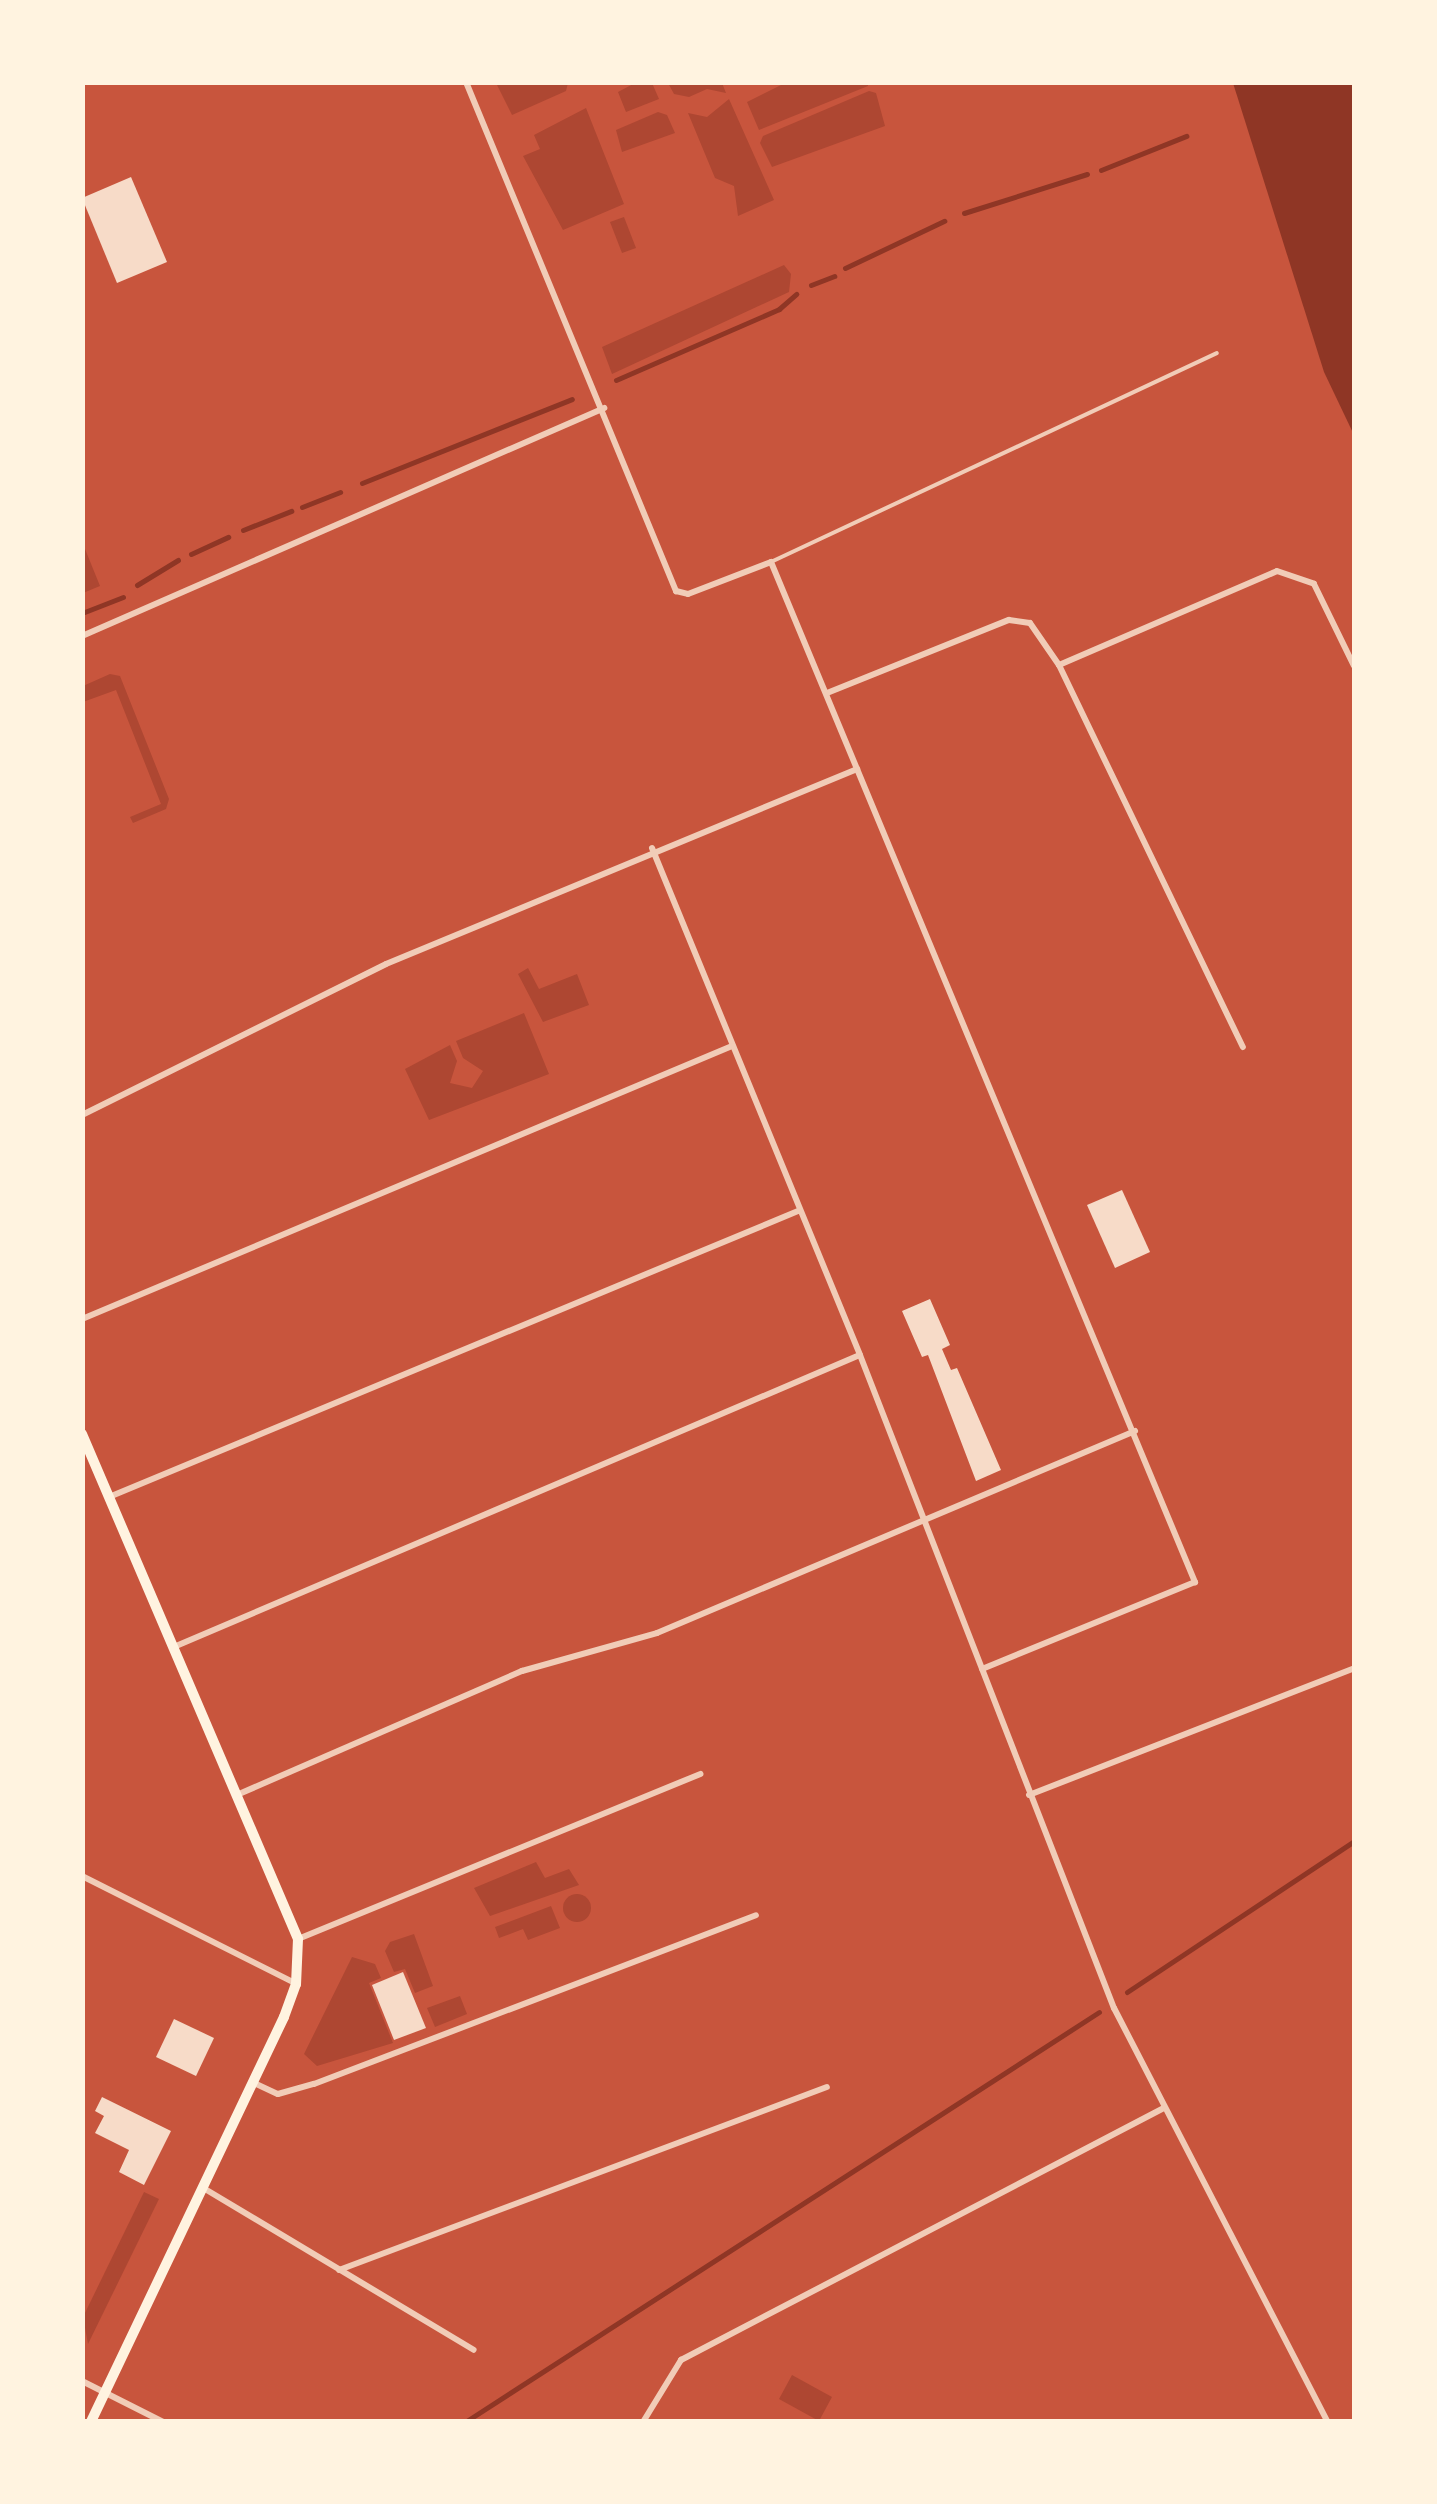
<!DOCTYPE html>
<html>
<head>
<meta charset="utf-8">
<style>
	body { margin:0 }
	#map { position:relative; width:1437px; height:2504px; overflow:hidden; background:#c8553d; font-family:"IBM Plex Sans",sans-serif }
	div>[style] { position:absolute }
	.green>* { inset:0; background:#ae4732 }
	.round { border-radius:50% }
	.water>* { inset:0; background:#8f3625 }
	.stream>* { height:5px; margin:-2.5px; padding:0 2.5px; transform-origin:2.5px; border-radius:2.5px; background:#8f3625 }
	.building>* { inset:0; background:#f7dbc8 }
	.service>* { height:4px; margin:-2px; padding:0 2px; transform-origin:2px; border-radius:2px; background:#f1ccb7 }
	.minor>* { height:6px; margin:-3px; padding:0 3px; transform-origin:3px; border-radius:3px; background:#f1ccb7 }
	.secondary>* { height:10px; margin:-5px; padding:0 5px; transform-origin:5px; border-radius:5px; background:#fff3e0 }
	span { translate:-50% -50%; white-space:nowrap; text-align:center; line-height:1.15; -webkit-text-stroke:8px #fff3e0; paint-order:stroke }
	.frame { position:absolute; inset:0; border:85px solid #fff3e0; pointer-events:none }
</style>
</head>
<body>
<div id="map">
	<div class="green">
		<i style="clip-path:polygon(787px 82px,868px 82px,868px 86px,759px 130px,747px 102px)"></i>
		<i style="clip-path:polygon(496px 83px,496px 82px,568px 83px,566px 91px,512px 115px)"></i>
		<i style="clip-path:polygon(635px 83px,652px 83px,659px 99px,626px 112px,618px 92px)"></i>
		<i style="clip-path:polygon(668px 83px,722px 83px,726px 93px,707px 89px,689px 97px,674px 94px)"></i>
		<i style="clip-path:polygon(869px 91px,876px 93px,885px 126px,772px 167px,760px 143px,763px 136px)"></i>
		<i style="clip-path:polygon(729px 99px,774px 200px,738px 216px,734px 186px,715px 178px,688px 113px,707px 117px)"></i>
		<i style="clip-path:polygon(586px 108px,624px 204px,563px 230px,523px 156px,540px 149px,534px 135px)"></i>
		<i style="clip-path:polygon(658px 112px,667px 115px,675px 133px,622px 152px,616px 130px)"></i>
		<i style="clip-path:polygon(624px 217px,636px 248px,622px 253px,610px 222px)"></i>
		<i style="clip-path:polygon(784px 265px,791px 274px,789px 292px,612px 374px,602px 347px)"></i>
		<i style="clip-path:polygon(83px 544px,100px 586px,83px 593px,82px 593px)"></i>
		<i style="clip-path:polygon(110px 674px,120px 676px,169px 799px,166px 809px,133px 823px,130px 817px,161px 804px,116px 690px,83px 702px,83px 686px)"></i>
		<i style="clip-path:polygon(528px 968px,539px 989px,577px 974px,589px 1005px,543px 1022px,518px 974px)"></i>
		<i style="clip-path:polygon(524px 1013px,549px 1074px,429px 1120px,405px 1069px,450px 1045px,457px 1061px,450px 1083px,472px 1088px,483px 1071px,463px 1058px,456px 1041px)"></i>
		<i style="clip-path:polygon(536px 1862px,545px 1878px,569px 1869px,579px 1885px,490px 1916px,474px 1888px)"></i>
		<i class="round" style="left:563px;top:1894px;width:28px;height:28px"></i>
		<i style="clip-path:polygon(551px 1906px,560px 1928px,528px 1940px,523px 1929px,499px 1938px,495px 1927px)"></i>
		<i style="clip-path:polygon(414px 1934px,433px 1986px,415px 1993px,405px 1969px,394px 1972px,385px 1951px,390px 1942px)"></i>
		<i style="clip-path:polygon(352px 1957px,375px 1964px,381px 1978px,369px 1983px,393px 2043px,317px 2066px,304px 2054px)"></i>
		<i style="clip-path:polygon(460px 1996px,467px 2014px,435px 2027px,427px 2008px)"></i>
		<i style="clip-path:polygon(144px 2192px,159px 2199px,88px 2344px,83px 2317px)"></i>
		<i style="clip-path:polygon(792px 2375px,832px 2397px,819px 2421px,779px 2399px)"></i>
	</div>
	<div class="water">
		<i style="clip-path:polygon(1233px 83px,1354px 83px,1354px 435px,1324px 372px)"></i>
	</div>
	<div class="stream">
		<i style="left:1101px;top:170px;width:92px;rotate:-21.8deg"></i>
		<i style="left:964px;top:213px;width:129px;rotate:-17.6deg"></i>
		<i style="left:845px;top:268px;width:110px;rotate:-25.4deg"></i>
		<i style="left:811px;top:285px;width:25px;rotate:-21deg"></i>
		<i style="left:616px;top:380px;width:178px;rotate:-23.5deg"></i>
		<i style="left:779px;top:309px;width:23px;rotate:-41deg"></i>
		<i style="left:362px;top:483px;width:226px;rotate:-21.8deg"></i>
		<i style="left:302px;top:507px;width:41px;rotate:-21.5deg"></i>
		<i style="left:243px;top:530px;width:52px;rotate:-21.6deg"></i>
		<i style="left:191px;top:554px;width:41px;rotate:-24.7deg"></i>
		<i style="left:137px;top:585px;width:48px;rotate:-31.4deg"></i>
		<i style="left:82px;top:613px;width:44px;rotate:-21.3deg"></i>
		<i style="left:1127px;top:1992px;width:273px;rotate:-33.6deg"></i>
		<i style="left:465px;top:2422px;width:755px;rotate:-32.89deg"></i>
	</div>
	<div class="building">
		<i style="clip-path:polygon(131px 177px,167px 262px,117px 283px,82px 198px)"></i>
		<i style="clip-path:polygon(1122px 1190px,1150px 1252px,1115px 1268px,1087px 1205px)"></i>
		<i style="clip-path:polygon(930px 1299px,950px 1345px,942px 1349px,951px 1370px,957px 1368px,1001px 1470px,976px 1481px,928px 1355px,922px 1357px,902px 1311px)"></i>
		<i style="clip-path:polygon(403px 1972px,426px 2028px,394px 2040px,372px 1985px)"></i>
		<i style="clip-path:polygon(174px 2019px,214px 2038px,196px 2076px,156px 2057px)"></i>
		<i style="clip-path:polygon(102px 2097px,171px 2131px,144px 2185px,119px 2172px,129px 2150px,95px 2133px,104px 2116px,95px 2111px)"></i>
	</div>
	<div class="service">
		<i style="left:773px;top:561px;width:490px;rotate:-25.1deg"></i>
	</div>
	<div class="minor">
		<i style="left:466px;top:82px;width:551px;rotate:67.58deg"></i>
		<i style="left:676px;top:591px;width:12px;rotate:14deg"></i>
		<i style="left:688px;top:594px;width:89px;rotate:-21.1deg"></i>
		<i style="left:771px;top:562px;width:1105px;rotate:67.43deg"></i>
		<i style="left:1195px;top:1582px;width:230px;rotate:157.8deg"></i>
		<i style="left:82px;top:636px;width:570px;rotate:-23.59deg"></i>
		<i style="left:1059px;top:665px;width:424px;rotate:64.3deg"></i>
		<i style="left:827px;top:693px;width:196px;rotate:-21.9deg"></i>
		<i style="left:1009px;top:620px;width:21px;rotate:8deg"></i>
		<i style="left:1030px;top:623px;width:51px;rotate:55.4deg"></i>
		<i style="left:1059px;top:665px;width:237px;rotate:-23.3deg"></i>
		<i style="left:1277px;top:571px;width:39px;rotate:19deg"></i>
		<i style="left:1314px;top:584px;width:91px;rotate:64deg"></i>
		<i style="left:652px;top:848px;width:548px;rotate:67.69deg"></i>
		<i style="left:860px;top:1355px;width:701px;rotate:68.75deg"></i>
		<i style="left:1114px;top:2008px;width:466px;rotate:62.7deg"></i>
		<i style="left:82px;top:1115px;width:339px;rotate:-26.4deg"></i>
		<i style="left:386px;top:964px;width:510px;rotate:-22.49deg"></i>
		<i style="left:82px;top:1319px;width:705px;rotate:-22.78deg"></i>
		<i style="left:109px;top:1497px;width:746px;rotate:-22.54deg"></i>
		<i style="left:176px;top:1646px;width:743px;rotate:-23.05deg"></i>
		<i style="left:239px;top:1794px;width:309px;rotate:-23.5deg"></i>
		<i style="left:522px;top:1671px;width:140px;rotate:-15.7deg"></i>
		<i style="left:657px;top:1633px;width:519px;rotate:-22.91deg"></i>
		<i style="left:1029px;top:1795px;width:349px;rotate:-21.3deg"></i>
		<i style="left:82px;top:1876px;width:238px;rotate:26.7deg"></i>
		<i style="left:298px;top:1939px;width:435px;rotate:-22.3deg"></i>
		<i style="left:254px;top:2083px;width:26px;rotate:25deg"></i>
		<i style="left:278px;top:2094px;width:37px;rotate:-16deg"></i>
		<i style="left:314px;top:2084px;width:473px;rotate:-20.9deg"></i>
		<i style="left:205px;top:2189px;width:313px;rotate:30.9deg"></i>
		<i style="left:339px;top:2270px;width:521px;rotate:-20.56deg"></i>
		<i style="left:82px;top:2381px;width:91px;rotate:26.8deg"></i>
		<i style="left:643px;top:2422px;width:73px;rotate:-58.5deg"></i>
		<i style="left:681px;top:2360px;width:543px;rotate:-27.56deg"></i>
	</div>
	<div class="secondary">
		<i style="left:82px;top:1434px;width:549px;rotate:66.84deg"></i>
		<i style="left:298px;top:1939px;width:45px;rotate:92.5deg"></i>
		<i style="left:296px;top:1984px;width:35px;rotate:110deg"></i>
		<i style="left:284px;top:2017px;width:449px;rotate:115.5deg"></i>
	</div>
	<div class="frame"></div>
</div>
</body>
</html>
